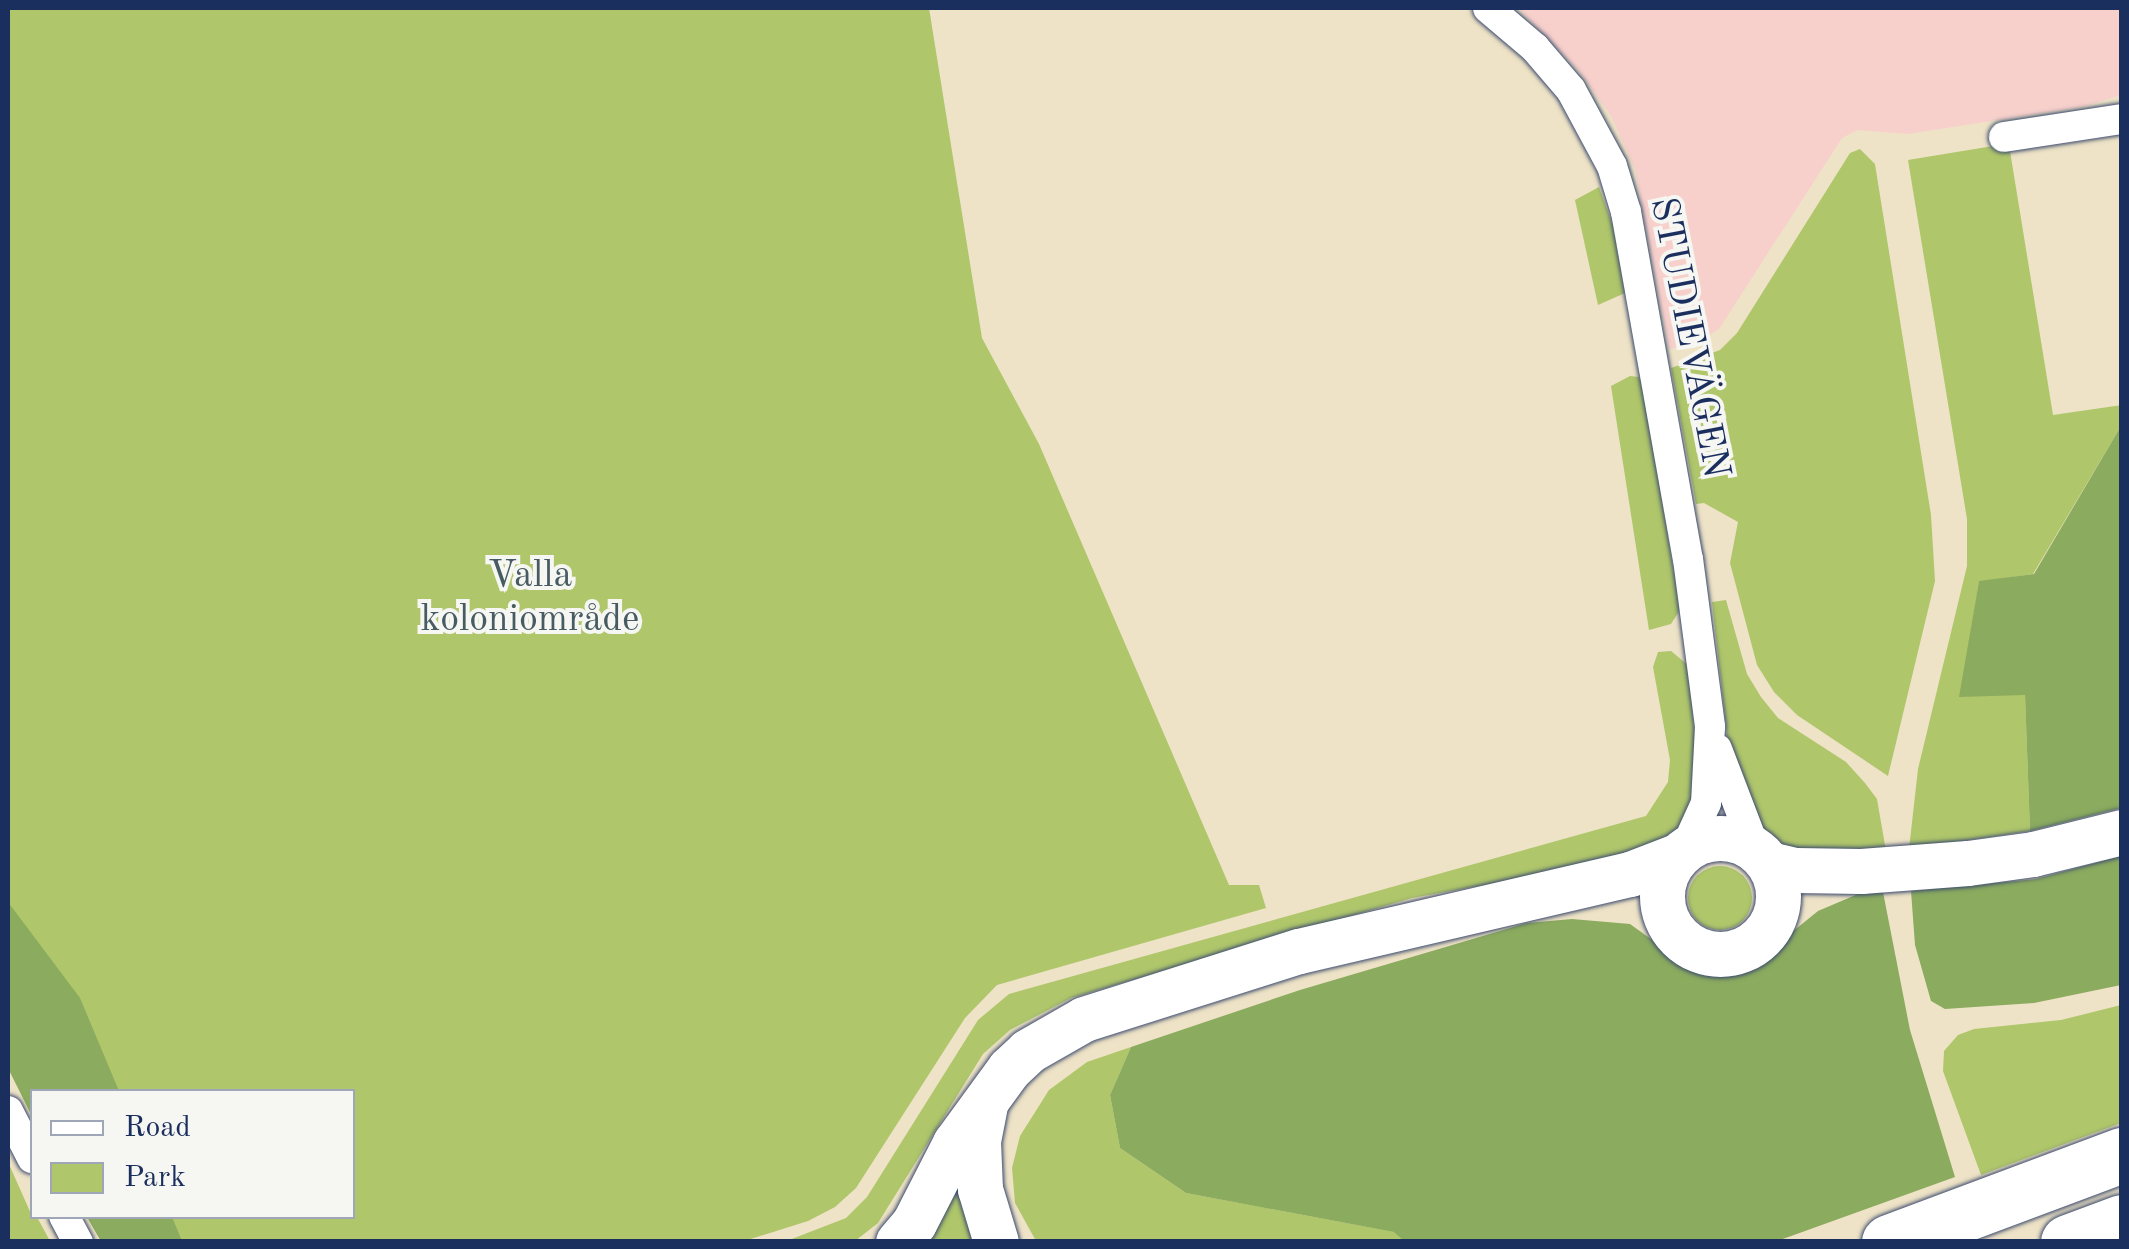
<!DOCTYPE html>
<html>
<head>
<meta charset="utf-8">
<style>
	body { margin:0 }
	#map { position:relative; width:2129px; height:1249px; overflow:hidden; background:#eee3c6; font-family:"Old Standard TT",serif }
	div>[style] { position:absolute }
	.built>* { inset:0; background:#f7d0cb }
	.green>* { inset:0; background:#afc66b }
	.round { border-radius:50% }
	.forest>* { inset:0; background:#8bab5f }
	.roads { filter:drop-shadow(0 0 2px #3b4a6e) drop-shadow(0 0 2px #3b4a6e) }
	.minor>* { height:30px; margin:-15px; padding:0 15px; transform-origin:15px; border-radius:15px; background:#fff }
	.secondary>* { height:45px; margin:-22.5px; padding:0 22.5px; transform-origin:22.5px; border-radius:22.5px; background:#fff }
	.secondary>.ring { margin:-22.5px; padding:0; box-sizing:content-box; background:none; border:45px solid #fff; border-radius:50% }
	.motorway>* { height:55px; margin:-27.5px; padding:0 27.5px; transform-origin:27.5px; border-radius:27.5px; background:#fff }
	span { translate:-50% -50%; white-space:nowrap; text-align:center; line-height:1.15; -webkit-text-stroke:8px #f6f6f2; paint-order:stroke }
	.street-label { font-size:38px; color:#1b2f5e }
	.park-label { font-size:38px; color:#475c62 }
	.frame { position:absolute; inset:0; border:10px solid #1b2f5e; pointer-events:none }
	.legend { position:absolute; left:30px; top:1089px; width:325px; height:130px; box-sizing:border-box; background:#f6f6f2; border:2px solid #9ea6b7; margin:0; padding:12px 18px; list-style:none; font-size:30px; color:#1b2f5e }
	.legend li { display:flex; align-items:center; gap:20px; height:50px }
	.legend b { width:50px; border:2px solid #9ea6b7 }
</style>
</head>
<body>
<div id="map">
	<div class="built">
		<i style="clip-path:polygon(1518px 8px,2121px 8px,2121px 95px,2086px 106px,1908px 134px,1857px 130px,1842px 138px,1719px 329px,1700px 342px,1669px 349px,1635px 169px,1611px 116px,1579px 71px)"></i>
	</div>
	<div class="green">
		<i style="clip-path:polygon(8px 8px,929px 8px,982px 338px,1039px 444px,1229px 885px,1259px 885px,1266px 908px,997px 985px,965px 1018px,856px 1188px,835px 1207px,808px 1221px,744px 1241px,101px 1241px,87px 1217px,352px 1216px,352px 1092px,32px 1092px,32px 1116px,8px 1068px)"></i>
		<i style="clip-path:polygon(1993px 146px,2010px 151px,2053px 415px,2122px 405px,2121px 426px,2033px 574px,1979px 582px,1960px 696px,2025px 694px,2030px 831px,1909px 849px,1918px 769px,1967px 566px,1967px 519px,1908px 160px)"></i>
		<i style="clip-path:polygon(1860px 149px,1875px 164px,1931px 515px,1935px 581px,1888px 776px,1797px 715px,1774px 692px,1757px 665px,1730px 563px,1738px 522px,1704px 503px,1696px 504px,1671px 368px,1720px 350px,1737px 333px,1850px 153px)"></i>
		<i style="clip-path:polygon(1599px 187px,1613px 226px,1625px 293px,1598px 305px,1575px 200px)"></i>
		<i style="clip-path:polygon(1630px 376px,1639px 377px,1643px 384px,1680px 610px,1671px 624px,1649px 630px,1611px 386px)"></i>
		<i style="clip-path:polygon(1726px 600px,1747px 674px,1761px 697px,1778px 718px,1846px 762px,1865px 783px,1877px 799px,1886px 851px,1810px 854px,1773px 843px,1758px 827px,1733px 763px,1727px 735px,1712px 602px)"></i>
		<i style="clip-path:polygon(1671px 651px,1689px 666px,1698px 781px,1678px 838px,1600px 864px,1412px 898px,1071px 998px,1010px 1030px,983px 1054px,878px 1223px,855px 1241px,784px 1242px,846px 1218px,867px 1197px,978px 1020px,1009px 994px,1646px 816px,1668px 782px,1670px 760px,1653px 667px,1658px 652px)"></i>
		<i class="round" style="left:1688px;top:866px;width:64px;height:64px"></i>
		<i style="clip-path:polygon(2121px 1005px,2121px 1123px,1981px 1175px,1943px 1071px,1944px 1051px,1958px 1035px,1974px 1029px,2061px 1020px)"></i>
		<i style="clip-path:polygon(1131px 1047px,1110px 1095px,1120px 1148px,1186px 1193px,1395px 1232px,1404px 1241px,1036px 1241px,1015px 1203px,1012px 1168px,1020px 1136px,1049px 1090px,1087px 1062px)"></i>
		<i style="clip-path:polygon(8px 1162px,32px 1216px,37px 1217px,50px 1241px,8px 1241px)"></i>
		<i style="clip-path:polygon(960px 1173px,973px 1241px,928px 1242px,945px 1214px)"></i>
	</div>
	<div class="forest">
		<i style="clip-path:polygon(2121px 426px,2121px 808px,2030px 831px,2025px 695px,1959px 697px,1979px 581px,2034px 574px)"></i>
		<i style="clip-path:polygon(2121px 856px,2121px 985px,2034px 1003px,1945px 1009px,1931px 1001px,1915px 945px,1911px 891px,2036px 879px)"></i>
		<i style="clip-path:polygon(1883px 892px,1910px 1030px,1955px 1177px,1777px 1241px,1404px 1241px,1394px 1232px,1186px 1193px,1120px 1148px,1110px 1095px,1131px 1047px,1300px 990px,1527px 923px,1572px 919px,1630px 924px,1683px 962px,1708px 972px,1733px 970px,1755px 962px,1818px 911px,1858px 894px)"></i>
		<i style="clip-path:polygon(8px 902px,80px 998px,119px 1091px,32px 1092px,32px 1116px,8px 1068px)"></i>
		<i style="clip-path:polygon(87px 1217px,172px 1217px,182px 1241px,101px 1241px)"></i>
	</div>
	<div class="roads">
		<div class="minor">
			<i style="left:1488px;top:8px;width:62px;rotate:40.4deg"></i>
			<i style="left:1535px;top:48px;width:55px;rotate:49.4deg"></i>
			<i style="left:1571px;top:90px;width:86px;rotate:61.7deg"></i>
			<i style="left:1612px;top:166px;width:48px;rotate:73.1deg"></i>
			<i style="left:1626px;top:212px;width:352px;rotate:79.9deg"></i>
			<i style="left:1688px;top:559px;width:169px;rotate:82.5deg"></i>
			<i style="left:1710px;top:727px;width:76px;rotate:93deg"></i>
			<i style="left:1706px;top:803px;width:51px;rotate:114.5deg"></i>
			<i style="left:2004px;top:137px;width:119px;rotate:-8.7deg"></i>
			<i style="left:1717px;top:749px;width:109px;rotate:69.1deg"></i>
			<i style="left:8px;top:1111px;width:53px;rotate:62.9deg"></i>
			<i style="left:64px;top:1216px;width:30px;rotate:62deg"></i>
		</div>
		<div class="secondary">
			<i class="ring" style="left:1662px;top:838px;width:71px;height:71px"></i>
			<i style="left:1769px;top:864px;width:28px;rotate:13deg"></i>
			<i style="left:1796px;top:870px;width:65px;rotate:0.9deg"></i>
			<i style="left:1861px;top:871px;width:107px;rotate:-4.3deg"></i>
			<i style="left:1968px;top:863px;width:66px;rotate:-7.9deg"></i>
			<i style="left:2033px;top:854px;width:92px;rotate:-13.9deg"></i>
			<i style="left:985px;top:1105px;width:37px;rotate:101deg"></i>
			<i style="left:978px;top:1141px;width:48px;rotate:87.6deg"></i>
			<i style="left:980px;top:1189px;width:55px;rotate:73.2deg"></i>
			<i style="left:898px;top:1242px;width:25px;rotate:-50deg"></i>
			<i style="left:914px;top:1223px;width:90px;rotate:-62.9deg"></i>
			<i style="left:955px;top:1143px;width:92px;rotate:-53.9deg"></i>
			<i style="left:1009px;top:1069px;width:26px;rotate:-43deg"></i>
			<i style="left:1028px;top:1051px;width:64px;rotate:-29.7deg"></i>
			<i style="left:1084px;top:1019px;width:225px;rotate:-17.6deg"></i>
			<i style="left:1299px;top:951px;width:340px;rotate:-13.1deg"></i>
			<i style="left:1630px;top:874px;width:50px;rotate:-21deg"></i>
		</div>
		<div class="motorway">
			<i style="left:1889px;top:1242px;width:249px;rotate:-20.5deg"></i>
			<i style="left:2068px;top:1242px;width:58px;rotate:-20.3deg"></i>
		</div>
	</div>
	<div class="street-label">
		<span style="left:1688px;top:338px;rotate:79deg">STUDIEVÄGEN</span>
	</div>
	<div class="park-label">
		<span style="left:530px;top:599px">Valla<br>koloniområde</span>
	</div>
	<div class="frame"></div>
	<ul class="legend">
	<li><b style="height:12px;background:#fff"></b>Road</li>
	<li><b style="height:28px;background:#afc66b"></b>Park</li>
	</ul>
</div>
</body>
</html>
